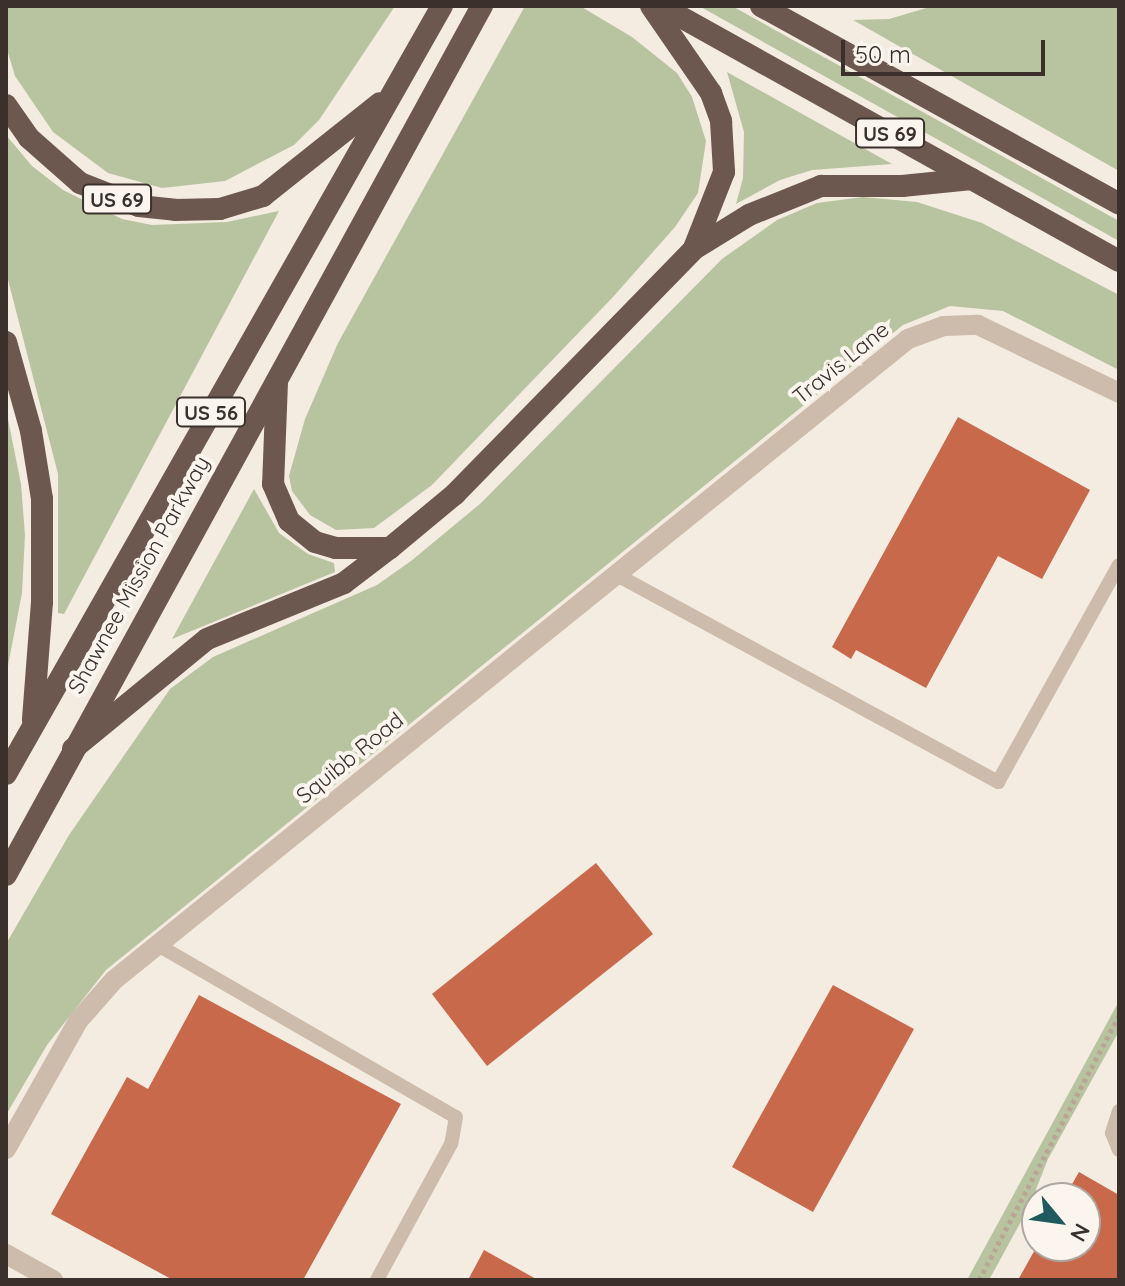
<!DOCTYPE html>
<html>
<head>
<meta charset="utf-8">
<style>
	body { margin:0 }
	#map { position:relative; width:1125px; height:1286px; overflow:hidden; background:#f4ebe1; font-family:Quicksand,sans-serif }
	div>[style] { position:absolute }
	.green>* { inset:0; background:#b8c4a0 }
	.building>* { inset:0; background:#c8694b }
	.path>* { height:5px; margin-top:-2.5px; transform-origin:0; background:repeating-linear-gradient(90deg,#b9a596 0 4px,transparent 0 8px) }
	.service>* { height:14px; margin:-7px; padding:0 7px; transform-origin:7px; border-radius:7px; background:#cdbbac }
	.minor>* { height:20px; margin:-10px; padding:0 10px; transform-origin:10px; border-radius:10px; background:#cdbbac }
	.trunk>* { height:22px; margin:-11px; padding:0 11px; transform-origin:11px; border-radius:11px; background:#6c584f }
	span { translate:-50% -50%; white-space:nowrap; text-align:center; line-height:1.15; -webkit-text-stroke:8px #fbf5ee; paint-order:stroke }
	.shield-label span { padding:2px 6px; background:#fbf5ee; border:2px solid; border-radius:6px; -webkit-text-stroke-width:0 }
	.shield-label { font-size:20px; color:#3b302b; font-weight:700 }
	.street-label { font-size:22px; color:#3b302b }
	.frame { position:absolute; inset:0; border:8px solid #3b302b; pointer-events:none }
	.north { position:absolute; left:1021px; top:1182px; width:80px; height:80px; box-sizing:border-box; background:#fbf5ee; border:2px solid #aea6a0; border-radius:50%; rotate:119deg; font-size:22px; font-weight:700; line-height:32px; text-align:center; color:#3b302b }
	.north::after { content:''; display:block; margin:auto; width:28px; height:36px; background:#1f5a5e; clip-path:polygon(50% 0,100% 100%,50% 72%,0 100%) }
	.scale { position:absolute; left:841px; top:40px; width:204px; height:36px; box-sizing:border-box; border:4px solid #3b302b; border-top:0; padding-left:10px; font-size:24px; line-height:28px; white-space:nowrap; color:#3b302b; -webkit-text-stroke:6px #fbf5ee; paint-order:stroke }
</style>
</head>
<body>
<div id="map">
	<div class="green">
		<i style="clip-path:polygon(6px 6px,395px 6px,319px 120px,294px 145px,225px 181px,162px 188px,108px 173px,53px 132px,15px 76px,6px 46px)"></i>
		<i style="clip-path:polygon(525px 6px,580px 6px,632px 37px,677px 73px,692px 97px,706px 141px,698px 193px,675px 227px,613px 297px,432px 485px,374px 528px,336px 530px,310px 515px,292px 491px,289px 476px,305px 419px,338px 343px)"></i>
		<i style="clip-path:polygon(699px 6px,732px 6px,1004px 157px,1119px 221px,1119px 241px)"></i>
		<i style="clip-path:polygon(933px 6px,1119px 6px,1119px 171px,853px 20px,889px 19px)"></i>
		<i style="clip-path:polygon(727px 72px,892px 164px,812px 170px,780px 180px,736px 204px,743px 178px,744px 132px)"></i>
		<i style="clip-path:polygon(6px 135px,32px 166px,63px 190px,122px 219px,152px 225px,227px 222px,279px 211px,64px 614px,58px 613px,58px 474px,6px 272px)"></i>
		<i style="clip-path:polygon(863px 197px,917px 202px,982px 223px,1119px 295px,1119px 370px,1003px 311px,950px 306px,903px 325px,106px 970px,47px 1045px,6px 1115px,6px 944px,69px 835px,170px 689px,213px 657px,377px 585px,411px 561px,481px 503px,722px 259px,777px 220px,817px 203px)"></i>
		<i style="clip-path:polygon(6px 409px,21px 484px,25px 535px,22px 593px,6px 676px)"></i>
		<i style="clip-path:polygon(254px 489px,279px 533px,308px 554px,334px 563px,335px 572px,172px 639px)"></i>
		<i style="clip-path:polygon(1119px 1001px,1119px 1031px,1048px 1159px,1029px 1207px,989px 1280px,967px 1280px)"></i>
	</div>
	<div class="building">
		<i style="clip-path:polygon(958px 417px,1090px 490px,1042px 579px,998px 556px,926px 688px,856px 650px,851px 659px,832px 647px)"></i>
		<i style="clip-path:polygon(596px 863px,653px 934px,487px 1066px,432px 994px)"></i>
		<i style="clip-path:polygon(833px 985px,914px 1029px,813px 1212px,732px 1167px)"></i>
		<i style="clip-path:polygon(199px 995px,401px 1104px,303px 1280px,173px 1280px,51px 1214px,127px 1077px,148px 1089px)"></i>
		<i style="clip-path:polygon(1079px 1172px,1119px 1195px,1119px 1280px,1018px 1280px,1037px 1246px,1085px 1246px,1085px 1198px,1064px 1198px)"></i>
		<i style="clip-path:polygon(484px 1250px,538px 1280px,468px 1280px)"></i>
	</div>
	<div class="path">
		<i style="left:979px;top:1280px;width:299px;rotate:-62.1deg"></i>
	</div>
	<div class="service">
		<i style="left:617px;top:575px;width:434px;rotate:28.5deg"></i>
		<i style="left:998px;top:782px;width:248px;rotate:-60.9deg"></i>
		<i style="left:156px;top:944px;width:346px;rotate:30deg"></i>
		<i style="left:456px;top:1117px;width:27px;rotate:100deg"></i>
		<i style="left:451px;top:1144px;width:155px;rotate:118.6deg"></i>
		<i style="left:1119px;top:1111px;width:23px;rotate:108deg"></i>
		<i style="left:1112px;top:1133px;width:18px;rotate:68deg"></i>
	</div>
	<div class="minor">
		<i style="left:6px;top:1149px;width:147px;rotate:-60.6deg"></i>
		<i style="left:78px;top:1021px;width:55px;rotate:-48.7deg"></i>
		<i style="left:114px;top:980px;width:1020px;rotate:-38.91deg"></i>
		<i style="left:908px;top:339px;width:38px;rotate:-20deg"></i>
		<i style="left:944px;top:326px;width:34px;rotate:-2deg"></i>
		<i style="left:978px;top:325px;width:157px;rotate:25.7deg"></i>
		<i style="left:6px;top:1254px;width:54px;rotate:29deg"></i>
	</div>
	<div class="trunk">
		<i style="left:651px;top:6px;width:106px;rotate:55.4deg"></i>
		<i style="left:711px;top:93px;width:30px;rotate:70deg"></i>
		<i style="left:721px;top:121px;width:51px;rotate:86.6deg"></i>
		<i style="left:724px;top:172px;width:82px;rotate:111.5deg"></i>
		<i style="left:661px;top:6px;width:524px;rotate:29.11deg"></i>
		<i style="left:761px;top:6px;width:409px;rotate:28.9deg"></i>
		<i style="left:6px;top:105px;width:40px;rotate:55.1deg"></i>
		<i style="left:29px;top:138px;width:68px;rotate:41.4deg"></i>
		<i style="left:80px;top:183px;width:63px;rotate:21.3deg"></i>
		<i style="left:139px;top:206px;width:36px;rotate:6deg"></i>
		<i style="left:175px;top:210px;width:45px;rotate:-1.3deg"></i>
		<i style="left:220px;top:209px;width:45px;rotate:-16.8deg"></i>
		<i style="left:263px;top:196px;width:149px;rotate:-38.5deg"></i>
		<i style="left:6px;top:342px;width:92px;rotate:74.3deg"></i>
		<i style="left:31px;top:431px;width:69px;rotate:80.8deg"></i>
		<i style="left:42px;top:499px;width:103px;rotate:90deg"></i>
		<i style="left:42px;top:602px;width:118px;rotate:94.4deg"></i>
		<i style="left:277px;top:382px;width:102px;rotate:92.2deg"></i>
		<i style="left:273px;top:484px;width:40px;rotate:66.6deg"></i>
		<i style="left:289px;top:521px;width:33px;rotate:39deg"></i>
		<i style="left:315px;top:542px;width:22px;rotate:16deg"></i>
		<i style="left:336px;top:548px;width:54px"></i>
		<i style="left:73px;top:749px;width:173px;rotate:-39.4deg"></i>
		<i style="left:207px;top:639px;width:148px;rotate:-22.2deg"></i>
		<i style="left:344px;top:583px;width:58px;rotate:-37.3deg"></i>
		<i style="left:390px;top:548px;width:85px;rotate:-39.7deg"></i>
		<i style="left:455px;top:494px;width:342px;rotate:-45.7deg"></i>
		<i style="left:694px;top:249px;width:65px;rotate:-31.7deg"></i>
		<i style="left:749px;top:215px;width:78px;rotate:-21.9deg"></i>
		<i style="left:821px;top:186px;width:81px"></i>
		<i style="left:902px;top:186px;width:70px;rotate:-5.7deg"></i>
		<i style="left:6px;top:774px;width:883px;rotate:-60.42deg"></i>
		<i style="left:6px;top:875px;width:991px;rotate:-61.29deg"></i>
	</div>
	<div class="shield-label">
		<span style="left:890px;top:133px">US 69</span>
		<span style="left:117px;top:199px">US 69</span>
		<span style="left:211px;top:412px">US 56</span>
	</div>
	<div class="street-label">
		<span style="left:841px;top:363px;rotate:-39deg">Travis Lane</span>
		<span style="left:139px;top:575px;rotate:-61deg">Shawnee Mission Parkway</span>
		<span style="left:350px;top:758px;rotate:-39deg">Squibb Road</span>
	</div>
	<div class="frame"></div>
	<div class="north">N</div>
	<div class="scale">50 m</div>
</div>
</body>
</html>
